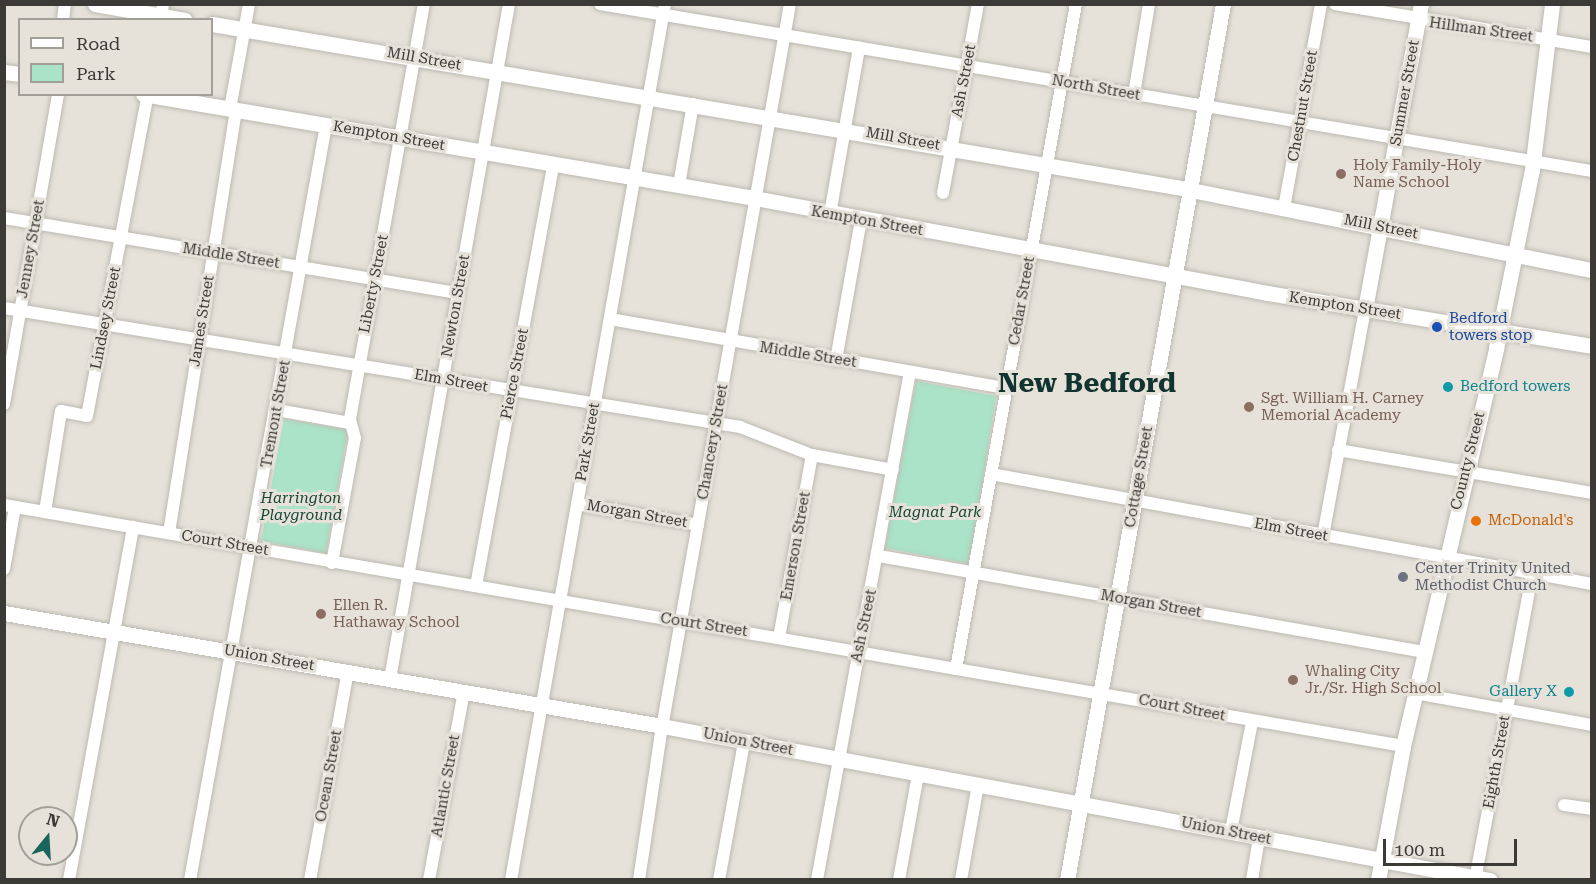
<!DOCTYPE html>
<html>
<head>
<meta charset="utf-8">
<style>
	body { margin:0 }
	#map { position:relative; width:1596px; height:884px; overflow:hidden; background:#e6e2da; font-family:"Roboto Serif",serif }
	div>[style] { position:absolute }
	.green>* { inset:0; background:#aae3c7 }
	.roads { filter:drop-shadow(0 0 2px #bcb9b1) drop-shadow(0 0 2px #bcb9b1) }
	.minor>* { height:12px; margin:-6px; padding:0 6px; transform-origin:6px; border-radius:6px; background:#fff }
	.major>* { height:15px; margin:-7.5px; padding:0 7.5px; transform-origin:7.5px; border-radius:7.5px; background:#fff }
	.dots>* { width:16px; height:16px; translate:-50% -50%; box-sizing:border-box; border:3px solid #e6e2da; border-radius:50% }
	span { translate:-50% -50%; white-space:nowrap; text-align:center; line-height:1.15; -webkit-text-stroke:6px #e6e2da; paint-order:stroke }
	.street-label { font-size:15px; color:#3c3a37 }
	.education-label { font-size:15px; color:#785e54 }
	.left { translate:0 -50%; text-align:left }
	.transit-label { font-size:15px; color:#164399 }
	.culture-label { font-size:15px; color:#0d838f }
	.right { translate:-100% -50%; text-align:right }
	.park-label { font-size:15px; color:#184633; font-style:italic }
	.food-label { font-size:15px; color:#c56008 }
	.worship-label { font-size:15px; color:#5b616d }
	.town-label { font-size:27px; color:#123430; font-weight:700 }
	.frame { position:absolute; inset:0; border:6px solid #3c3a37; pointer-events:none }
	.legend { position:absolute; left:18px; top:18px; width:195px; height:78px; box-sizing:border-box; background:#e6e2da; border:2px solid #a29f99; margin:0; padding:8px 10px; list-style:none; font-size:18px; color:#3c3a37 }
	.legend li { display:flex; align-items:center; gap:12px; height:30px }
	.legend b { width:30px; border:2px solid #a29f99 }
	.north { position:absolute; left:18px; top:806px; width:60px; height:60px; box-sizing:border-box; background:#e6e2da; border:2px solid #a29f99; border-radius:50%; rotate:18deg; font-size:16px; font-weight:700; line-height:24px; text-align:center; color:#3c3a37 }
	.north::after { content:''; display:block; margin:auto; width:21px; height:27px; background:#19645b; clip-path:polygon(50% 0,100% 100%,50% 72%,0 100%) }
	.scale { position:absolute; left:1383px; top:839px; width:134px; height:27px; box-sizing:border-box; border:3px solid #3c3a37; border-top:0; padding-left:8px; font-size:18px; line-height:21px; white-space:nowrap; color:#3c3a37; -webkit-text-stroke:4px #e6e2da; paint-order:stroke }
</style>
</head>
<body>
<div id="map">
	<div class="green">
		<i style="clip-path:polygon(916px 381px,996px 396px,970px 564px,885px 548px)"></i>
		<i style="clip-path:polygon(284px 419px,348px 430px,326px 553px,261px 541px)"></i>
	</div>
	<div class="roads">
		<div class="minor">
			<i style="left:600px;top:4px;width:1006px;rotate:9.56deg"></i>
			<i style="left:1335px;top:4px;width:261px;rotate:9.5deg"></i>
			<i style="left:63px;top:20px;width:16px;rotate:-83deg"></i>
			<i style="left:161px;top:20px;width:16px;rotate:-83deg"></i>
			<i style="left:1134px;top:94px;width:91px;rotate:-80.5deg"></i>
			<i style="left:230px;top:109px;width:107px;rotate:-79.7deg"></i>
			<i style="left:679px;top:185px;width:82px;rotate:-80.2deg"></i>
			<i style="left:943px;top:193px;width:192px;rotate:-79.5deg"></i>
			<i style="left:1284px;top:208px;width:207px;rotate:-79.7deg"></i>
			<i style="left:830px;top:214px;width:169px;rotate:-80.1deg"></i>
			<i style="left:4px;top:218px;width:460px;rotate:9.4deg"></i>
			<i style="left:4px;top:308px;width:746px;rotate:9.18deg"></i>
			<i style="left:740px;top:427px;width:77px;rotate:21.3deg"></i>
			<i style="left:812px;top:455px;width:82px;rotate:10.5deg"></i>
			<i style="left:610px;top:319px;width:403px;rotate:9.9deg"></i>
			<i style="left:836px;top:360px;width:143px;rotate:-79.9deg"></i>
			<i style="left:4px;top:404px;width:315px;rotate:-80.1deg"></i>
			<i style="left:277px;top:410px;width:74px;rotate:10.1deg"></i>
			<i style="left:1338px;top:450px;width:258px;rotate:9.6deg"></i>
			<i style="left:991px;top:474px;width:611px;rotate:10.37deg"></i>
			<i style="left:577px;top:504px;width:123px;rotate:9.8deg"></i>
			<i style="left:4px;top:505px;width:1420px;rotate:9.77deg"></i>
			<i style="left:45px;top:512px;width:102px;rotate:-81deg"></i>
			<i style="left:61px;top:411px;width:26px;rotate:11deg"></i>
			<i style="left:87px;top:416px;width:328px;rotate:-79.3deg"></i>
			<i style="left:169px;top:533px;width:428px;rotate:-81deg"></i>
			<i style="left:1323px;top:536px;width:231px;rotate:-79.5deg"></i>
			<i style="left:879px;top:556px;width:553px;rotate:9.99deg"></i>
			<i style="left:332px;top:563px;width:127px;rotate:-79.6deg"></i>
			<i style="left:355px;top:438px;width:20px;rotate:-105deg"></i>
			<i style="left:350px;top:419px;width:422px;rotate:-79.9deg"></i>
			<i style="left:4px;top:569px;width:63px;rotate:-79.9deg"></i>
			<i style="left:476px;top:586px;width:430px;rotate:-79.6deg"></i>
			<i style="left:779px;top:638px;width:186px;rotate:-79.8deg"></i>
			<i style="left:956px;top:669px;width:676px;rotate:-79.77deg"></i>
			<i style="left:390px;top:679px;width:685px;rotate:-80deg"></i>
			<i style="left:1414px;top:693px;width:181px;rotate:10.2deg"></i>
			<i style="left:1564px;top:805px;width:28px;rotate:8deg"></i>
			<i style="left:1231px;top:831px;width:111px;rotate:-79.1deg"></i>
			<i style="left:69px;top:880px;width:359px;rotate:-79.7deg"></i>
			<i style="left:190px;top:880px;width:767px;rotate:-79.79deg"></i>
			<i style="left:310px;top:880px;width:212px;rotate:-79.7deg"></i>
			<i style="left:429px;top:880px;width:191px;rotate:-79.5deg"></i>
			<i style="left:511px;top:880px;width:889px;rotate:-80.03deg"></i>
			<i style="left:639px;top:880px;width:143px;rotate:-81.5deg"></i>
			<i style="left:660px;top:739px;width:746px;rotate:-79.97deg"></i>
			<i style="left:719px;top:880px;width:140px;rotate:-79.7deg"></i>
			<i style="left:817px;top:880px;width:516px;rotate:-79.63deg"></i>
			<i style="left:899px;top:880px;width:108px;rotate:-79.8deg"></i>
			<i style="left:961px;top:880px;width:97px;rotate:-79.9deg"></i>
			<i style="left:1252px;top:880px;width:43px;rotate:-80.5deg"></i>
			<i style="left:1475px;top:880px;width:311px;rotate:-79.4deg"></i>
		</div>
		<div class="major">
			<i style="left:95px;top:4px;width:91px;rotate:10.1deg"></i>
			<i style="left:212px;top:24px;width:978px;rotate:9.6deg"></i>
			<i style="left:1176px;top:187px;width:424px;rotate:11.3deg"></i>
			<i style="left:4px;top:72px;width:16px;rotate:7deg"></i>
			<i style="left:143px;top:94px;width:615px;rotate:9.65deg"></i>
			<i style="left:749px;top:197px;width:528px;rotate:10.48deg"></i>
			<i style="left:1268px;top:293px;width:328px;rotate:9.3deg"></i>
			<i style="left:1365px;top:309px;width:310px;rotate:-79.6deg"></i>
			<i style="left:4px;top:613px;width:668px;rotate:9.74deg"></i>
			<i style="left:662px;top:726px;width:842px;rotate:10.54deg"></i>
			<i style="left:1067px;top:880px;width:890px;rotate:-79.9deg"></i>
			<i style="left:1378px;top:880px;width:136px;rotate:-79.4deg"></i>
			<i style="left:1403px;top:746px;width:409px;rotate:-76.8deg"></i>
			<i style="left:1496px;top:348px;width:182px;rotate:-78.6deg"></i>
			<i style="left:1532px;top:170px;width:167px;rotate:-83.1deg"></i>
		</div>
	</div>
	<div class="dots">
		<i style="left:1341px;top:174px;background:#8d6e63"></i>
		<i style="left:1437px;top:327px;background:#1a4fb4"></i>
		<i style="left:1448px;top:387px;background:#0f9aa8"></i>
		<i style="left:1249px;top:407px;background:#8d6e63"></i>
		<i style="left:1476px;top:521px;background:#e8710a"></i>
		<i style="left:1403px;top:577px;background:#6b7280"></i>
		<i style="left:321px;top:614px;background:#8d6e63"></i>
		<i style="left:1293px;top:680px;background:#8d6e63"></i>
		<i style="left:1569px;top:692px;background:#0f9aa8"></i>
	</div>
	<div class="street-label">
		<span style="left:1481px;top:30px;rotate:8deg">Hillman Street</span>
		<span style="left:424px;top:59px;rotate:10deg">Mill Street</span>
		<span style="left:964px;top:81px;rotate:-79deg">Ash Street</span>
		<span style="left:1096px;top:88px;rotate:10deg">North Street</span>
		<span style="left:1405px;top:93px;rotate:-80deg">Summer Street</span>
		<span style="left:1303px;top:106px;rotate:-80deg">Chestnut Street</span>
		<span style="left:389px;top:136px;rotate:10deg">Kempton Street</span>
		<span style="left:903px;top:139px;rotate:10deg">Mill Street</span>
		<span style="left:867px;top:221px;rotate:10deg">Kempton Street</span>
		<span style="left:1381px;top:227px;rotate:11deg">Mill Street</span>
		<span style="left:31px;top:249px;rotate:-80deg">Jenney Street</span>
		<span style="left:231px;top:256px;rotate:9deg">Middle Street</span>
		<span style="left:374px;top:284px;rotate:-79deg">Liberty Street</span>
		<span style="left:1022px;top:301px;rotate:-80deg">Cedar Street</span>
		<span style="left:456px;top:306px;rotate:-80deg">Newton Street</span>
		<span style="left:1345px;top:306px;rotate:9deg">Kempton Street</span>
		<span style="left:106px;top:318px;rotate:-79deg">Lindsey Street</span>
		<span style="left:202px;top:321px;rotate:-81deg">James Street</span>
		<span style="left:808px;top:355px;rotate:9deg">Middle Street</span>
		<span style="left:515px;top:374px;rotate:-79deg">Pierce Street</span>
		<span style="left:451px;top:381px;rotate:10deg">Elm Street</span>
		<span style="left:276px;top:414px;rotate:-80deg">Tremont Street</span>
		<span style="left:588px;top:442px;rotate:-80deg">Park Street</span>
		<span style="left:713px;top:442px;rotate:-80deg">Chancery Street</span>
		<span style="left:1468px;top:461px;rotate:-76deg">County Street</span>
		<span style="left:1139px;top:477px;rotate:-80deg">Cottage Street</span>
		<span style="left:637px;top:514px;rotate:10deg">Morgan Street</span>
		<span style="left:1291px;top:530px;rotate:10deg">Elm Street</span>
		<span style="left:225px;top:543px;rotate:10deg">Court Street</span>
		<span style="left:796px;top:546px;rotate:-80deg">Emerson Street</span>
		<span style="left:1151px;top:604px;rotate:10deg">Morgan Street</span>
		<span style="left:704px;top:625px;rotate:9deg">Court Street</span>
		<span style="left:864px;top:626px;rotate:-78deg">Ash Street</span>
		<span style="left:269px;top:658px;rotate:10deg">Union Street</span>
		<span style="left:1182px;top:708px;rotate:11deg">Court Street</span>
		<span style="left:748px;top:742px;rotate:11deg">Union Street</span>
		<span style="left:1497px;top:762px;rotate:-80deg">Eighth Street</span>
		<span style="left:329px;top:776px;rotate:-80deg">Ocean Street</span>
		<span style="left:446px;top:786px;rotate:-80deg">Atlantic Street</span>
		<span style="left:1226px;top:831px;rotate:11deg">Union Street</span>
	</div>
	<div class="education-label">
		<span class="left" style="left:1353px;top:174px">Holy Family-Holy<br>Name School</span>
		<span class="left" style="left:1261px;top:407px">Sgt. William H. Carney<br>Memorial Academy</span>
		<span class="left" style="left:333px;top:614px">Ellen R.<br>Hathaway School</span>
		<span class="left" style="left:1305px;top:680px">Whaling City<br>Jr./Sr. High School</span>
	</div>
	<div class="transit-label">
		<span class="left" style="left:1449px;top:327px">Bedford<br>towers stop</span>
	</div>
	<div class="culture-label">
		<span class="left" style="left:1460px;top:387px">Bedford towers</span>
		<span class="right" style="left:1557px;top:692px">Gallery X</span>
	</div>
	<div class="park-label">
		<span style="left:301px;top:507px">Harrington<br>Playground</span>
		<span style="left:935px;top:513px">Magnat Park</span>
	</div>
	<div class="food-label">
		<span class="left" style="left:1488px;top:521px">McDonald's</span>
	</div>
	<div class="worship-label">
		<span class="left" style="left:1415px;top:577px">Center Trinity United<br>Methodist Church</span>
	</div>
	<div class="town-label">
		<span style="left:1087px;top:384px">New Bedford</span>
	</div>
	<div class="frame"></div>
	<ul class="legend">
	<li><b style="height:8px;background:#fff"></b>Road</li>
	<li><b style="height:16px;background:#aae3c7"></b>Park</li>
	</ul>
	<div class="north">N</div>
	<div class="scale">100 m</div>
</div>
</body>
</html>
